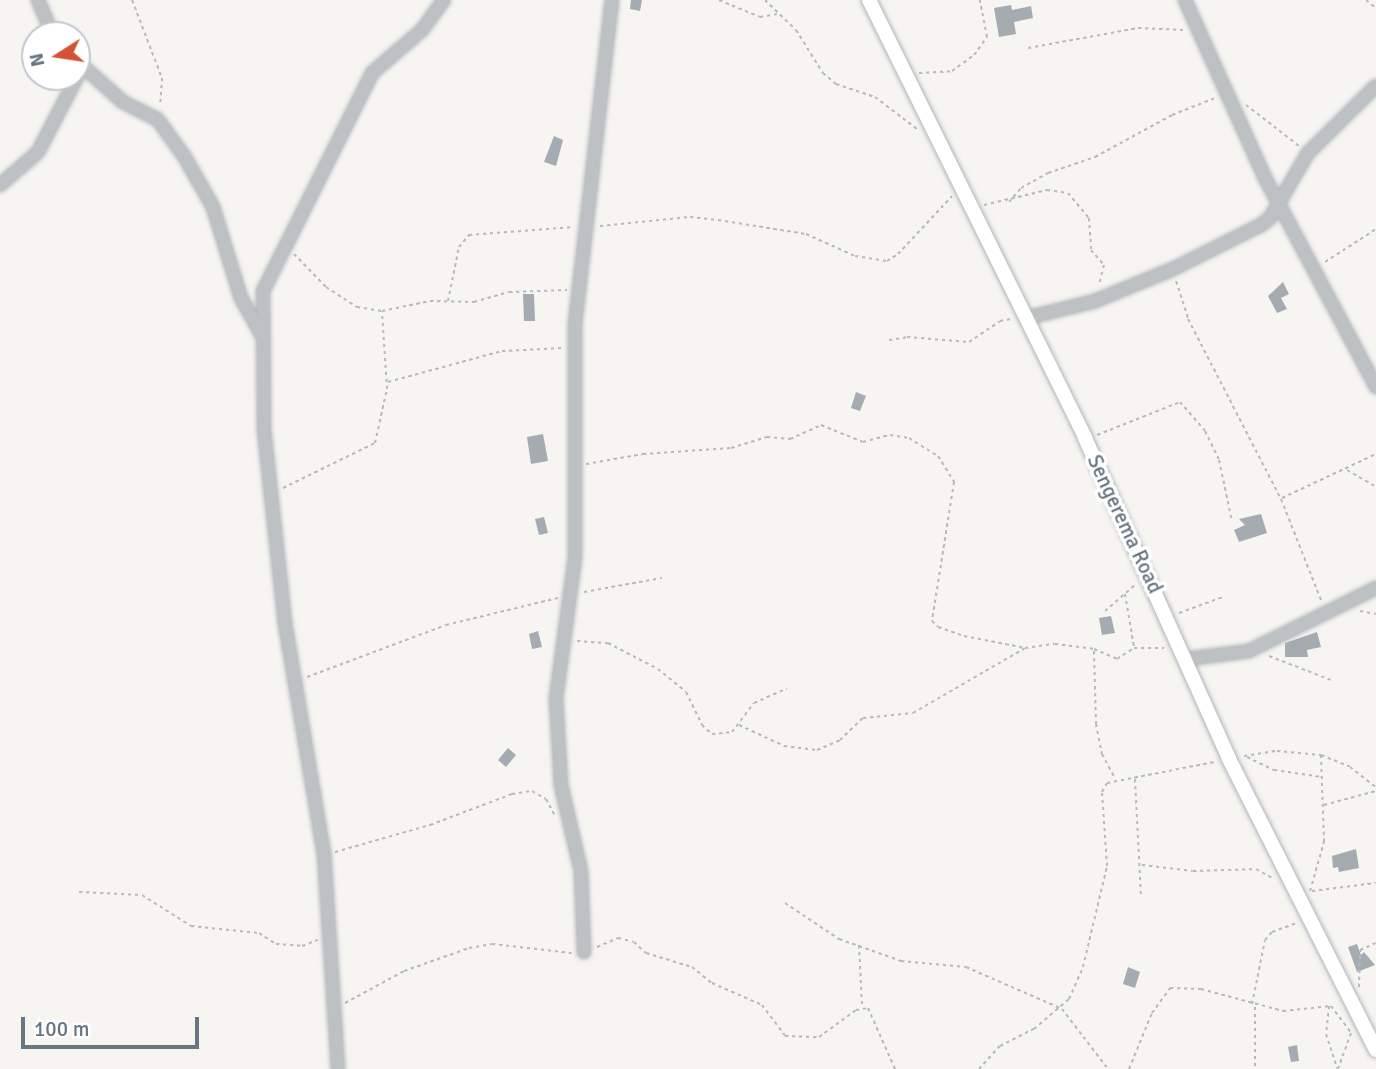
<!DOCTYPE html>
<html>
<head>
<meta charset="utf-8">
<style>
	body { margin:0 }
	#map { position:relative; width:1376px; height:1069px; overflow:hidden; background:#f6f5f2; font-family:Signika,sans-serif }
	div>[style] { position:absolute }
	.building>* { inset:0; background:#a5acb1 }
	.path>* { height:2px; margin-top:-1px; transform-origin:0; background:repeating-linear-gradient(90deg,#b7babc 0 3.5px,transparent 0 7px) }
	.roads { filter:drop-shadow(0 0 2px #b0b5b8) drop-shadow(0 0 2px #b0b5b8) }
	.minor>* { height:12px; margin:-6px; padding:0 6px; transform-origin:6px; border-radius:6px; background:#bdc1c4 }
	.major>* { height:14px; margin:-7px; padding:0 7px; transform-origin:7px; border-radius:7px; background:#fff }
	span { translate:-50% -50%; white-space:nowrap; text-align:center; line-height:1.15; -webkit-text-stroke:7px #fff; paint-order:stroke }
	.street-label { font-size:21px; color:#677681 }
	.north { position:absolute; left:21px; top:21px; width:70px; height:70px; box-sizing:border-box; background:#fff; border:2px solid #c2c8cd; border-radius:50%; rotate:258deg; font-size:19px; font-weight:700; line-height:28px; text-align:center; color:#677681 }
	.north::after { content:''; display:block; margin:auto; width:24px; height:32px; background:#d45334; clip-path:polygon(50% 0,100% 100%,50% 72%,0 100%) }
	.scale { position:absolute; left:21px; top:1017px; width:178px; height:32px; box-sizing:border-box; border:4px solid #677681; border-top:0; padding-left:9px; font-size:21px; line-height:24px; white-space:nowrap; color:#677681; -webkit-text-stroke:5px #fff; paint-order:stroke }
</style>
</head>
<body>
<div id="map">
	<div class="building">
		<i style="clip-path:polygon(631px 0,642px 0,640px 11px,630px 9px)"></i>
		<i style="clip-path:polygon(1011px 5px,1012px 10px,1031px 6px,1033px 18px,1014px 22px,1016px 34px,999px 37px,994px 8px)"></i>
		<i style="clip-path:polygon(554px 136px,563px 140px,556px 166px,544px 162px)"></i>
		<i style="clip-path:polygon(1283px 282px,1289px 294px,1281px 298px,1287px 309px,1277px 313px,1268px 296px)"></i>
		<i style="clip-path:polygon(523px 294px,534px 294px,535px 321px,524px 321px)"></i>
		<i style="clip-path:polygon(856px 392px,866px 396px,860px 411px,851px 408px)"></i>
		<i style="clip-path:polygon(543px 434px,548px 461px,531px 464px,527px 437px)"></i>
		<i style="clip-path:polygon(1261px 514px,1267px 533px,1239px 542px,1234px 530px,1245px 525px,1239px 519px)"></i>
		<i style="clip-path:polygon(544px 517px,548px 533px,539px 535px,535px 519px)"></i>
		<i style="clip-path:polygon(1111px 616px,1115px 633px,1102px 635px,1099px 618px)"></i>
		<i style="clip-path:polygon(538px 631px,542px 647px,532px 649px,529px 634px)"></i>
		<i style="clip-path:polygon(1317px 632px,1321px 647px,1307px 650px,1308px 657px,1285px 657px,1285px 643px)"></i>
		<i style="clip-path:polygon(508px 748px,516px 755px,506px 767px,498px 760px)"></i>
		<i style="clip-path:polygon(1356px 849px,1359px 868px,1339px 872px,1338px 867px,1333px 868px,1332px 856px)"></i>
		<i style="clip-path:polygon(1357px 944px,1361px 955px,1364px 952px,1375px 965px,1357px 972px,1348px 947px)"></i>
		<i style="clip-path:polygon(1128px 967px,1140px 972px,1135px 988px,1123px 984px)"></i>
		<i style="clip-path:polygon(1297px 1045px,1299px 1061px,1291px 1062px,1288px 1047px)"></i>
	</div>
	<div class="path">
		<i style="left:132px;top:0;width:84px;rotate:69deg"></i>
		<i style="left:162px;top:78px;width:27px;rotate:94deg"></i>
		<i style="left:719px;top:0;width:44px;rotate:22.5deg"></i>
		<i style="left:760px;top:17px;width:17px;rotate:-10deg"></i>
		<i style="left:765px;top:0;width:43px;rotate:44.1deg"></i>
		<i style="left:796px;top:30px;width:51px;rotate:57.9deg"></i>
		<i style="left:823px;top:73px;width:17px;rotate:40deg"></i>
		<i style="left:836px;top:84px;width:41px;rotate:18.4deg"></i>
		<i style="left:875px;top:97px;width:53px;rotate:37.3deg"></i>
		<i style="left:1366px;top:0;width:13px;rotate:39deg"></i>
		<i style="left:1028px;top:48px;width:112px;rotate:-10.3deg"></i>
		<i style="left:1138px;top:28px;width:46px;rotate:2.5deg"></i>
		<i style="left:919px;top:73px;width:33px;rotate:-3deg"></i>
		<i style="left:952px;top:71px;width:27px;rotate:-36deg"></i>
		<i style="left:974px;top:55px;width:22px;rotate:-54deg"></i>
		<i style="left:987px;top:37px;width:38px;rotate:-101deg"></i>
		<i style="left:1246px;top:105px;width:67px;rotate:37.7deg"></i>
		<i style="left:1009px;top:202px;width:18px;rotate:-49deg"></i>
		<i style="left:1021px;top:188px;width:31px;rotate:-29deg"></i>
		<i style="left:1048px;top:173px;width:50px;rotate:-18.8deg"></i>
		<i style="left:1095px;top:157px;width:88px;rotate:-28.6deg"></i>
		<i style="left:1172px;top:115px;width:46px;rotate:-21.6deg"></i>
		<i style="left:984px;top:205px;width:65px;rotate:-13.4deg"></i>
		<i style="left:1047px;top:190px;width:21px;rotate:8deg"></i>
		<i style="left:1068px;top:193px;width:33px;rotate:50deg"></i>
		<i style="left:1089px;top:218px;width:32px;rotate:86deg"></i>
		<i style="left:1091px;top:250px;width:20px;rotate:49deg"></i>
		<i style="left:1104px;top:265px;width:21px;rotate:104deg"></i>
		<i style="left:600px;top:226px;width:90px;rotate:-5.7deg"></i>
		<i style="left:690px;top:217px;width:28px;rotate:6deg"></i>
		<i style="left:718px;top:220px;width:89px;rotate:9deg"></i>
		<i style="left:806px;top:234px;width:54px;rotate:24.2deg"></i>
		<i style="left:855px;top:256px;width:32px;rotate:9deg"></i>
		<i style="left:887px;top:261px;width:13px;rotate:-32deg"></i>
		<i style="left:898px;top:254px;width:79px;rotate:-47deg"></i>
		<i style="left:294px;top:254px;width:46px;rotate:45.9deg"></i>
		<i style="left:326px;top:287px;width:37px;rotate:33deg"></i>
		<i style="left:357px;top:307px;width:25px;rotate:9deg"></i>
		<i style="left:382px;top:311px;width:49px;rotate:-11.8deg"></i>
		<i style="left:430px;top:301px;width:44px;rotate:1.3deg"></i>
		<i style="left:474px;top:302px;width:36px;rotate:-16deg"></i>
		<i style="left:509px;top:292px;width:58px;rotate:-2deg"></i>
		<i style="left:1325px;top:262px;width:61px;rotate:-32.9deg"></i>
		<i style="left:1176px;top:281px;width:40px;rotate:72deg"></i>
		<i style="left:1188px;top:319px;width:203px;rotate:62.7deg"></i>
		<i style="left:1281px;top:499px;width:109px;rotate:68.4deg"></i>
		<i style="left:448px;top:301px;width:55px;rotate:-78.5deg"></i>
		<i style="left:459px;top:247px;width:16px;rotate:-50deg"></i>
		<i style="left:469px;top:235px;width:105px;rotate:-4.4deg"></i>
		<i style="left:889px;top:340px;width:18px;rotate:-9deg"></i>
		<i style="left:907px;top:337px;width:62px;rotate:4.6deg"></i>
		<i style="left:969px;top:342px;width:37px;rotate:-34deg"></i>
		<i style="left:1000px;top:321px;width:11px;rotate:-10deg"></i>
		<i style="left:388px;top:382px;width:118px;rotate:-15.2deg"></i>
		<i style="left:502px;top:351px;width:61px;rotate:-2.8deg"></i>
		<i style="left:1097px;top:435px;width:89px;rotate:-21.7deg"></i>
		<i style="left:1180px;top:402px;width:38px;rotate:49deg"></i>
		<i style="left:1205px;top:431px;width:32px;rotate:64deg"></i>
		<i style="left:1219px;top:460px;width:62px;rotate:78deg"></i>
		<i style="left:586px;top:464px;width:58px;rotate:-10deg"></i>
		<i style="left:643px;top:454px;width:88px;rotate:-3.9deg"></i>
		<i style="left:731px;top:448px;width:38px;rotate:-17deg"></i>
		<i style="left:767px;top:437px;width:23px;rotate:5deg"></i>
		<i style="left:790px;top:439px;width:34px;rotate:-24deg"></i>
		<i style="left:821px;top:425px;width:45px;rotate:22deg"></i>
		<i style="left:863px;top:442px;width:28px;rotate:-15deg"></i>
		<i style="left:890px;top:435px;width:19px;rotate:9deg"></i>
		<i style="left:909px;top:438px;width:34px;rotate:32deg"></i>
		<i style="left:938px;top:456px;width:31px;rotate:58deg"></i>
		<i style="left:954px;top:482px;width:141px;rotate:99deg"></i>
		<i style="left:932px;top:621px;width:8px;rotate:45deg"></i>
		<i style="left:938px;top:627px;width:28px;rotate:19deg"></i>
		<i style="left:964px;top:636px;width:62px;rotate:11.1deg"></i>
		<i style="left:1347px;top:470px;width:34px;rotate:30deg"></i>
		<i style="left:283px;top:488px;width:102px;rotate:-26.1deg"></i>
		<i style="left:375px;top:443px;width:55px;rotate:-77.5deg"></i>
		<i style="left:387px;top:389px;width:78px;rotate:-93.7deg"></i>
		<i style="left:1282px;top:498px;width:104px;rotate:-25.1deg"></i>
		<i style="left:584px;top:592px;width:79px;rotate:-10.2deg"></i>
		<i style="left:1125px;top:594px;width:54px;rotate:80.4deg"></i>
		<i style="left:1105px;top:611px;width:40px;rotate:-41deg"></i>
		<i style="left:1360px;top:611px;width:16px;rotate:11deg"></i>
		<i style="left:1179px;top:613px;width:47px;rotate:-20deg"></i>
		<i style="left:577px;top:641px;width:31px;rotate:4deg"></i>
		<i style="left:608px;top:643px;width:56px;rotate:27.5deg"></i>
		<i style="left:658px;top:669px;width:36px;rotate:39deg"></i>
		<i style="left:686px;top:692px;width:37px;rotate:64deg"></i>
		<i style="left:702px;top:725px;width:13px;rotate:42deg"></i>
		<i style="left:712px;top:734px;width:20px;rotate:-6deg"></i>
		<i style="left:732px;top:732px;width:36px;rotate:-53deg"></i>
		<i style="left:754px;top:703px;width:36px;rotate:-24deg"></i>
		<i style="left:1094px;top:651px;width:73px;rotate:88.4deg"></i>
		<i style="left:1096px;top:724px;width:31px;rotate:79deg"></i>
		<i style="left:1102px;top:754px;width:27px;rotate:62deg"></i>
		<i style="left:1269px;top:656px;width:66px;rotate:21.2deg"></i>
		<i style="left:307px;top:677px;width:148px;rotate:-20.5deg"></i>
		<i style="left:446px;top:625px;width:115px;rotate:-13.6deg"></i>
		<i style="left:739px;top:725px;width:50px;rotate:25deg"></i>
		<i style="left:784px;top:746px;width:33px;rotate:7deg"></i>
		<i style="left:817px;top:750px;width:25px;rotate:-23deg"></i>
		<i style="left:840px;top:740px;width:32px;rotate:-44deg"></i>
		<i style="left:863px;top:718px;width:50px;rotate:-5.7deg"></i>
		<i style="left:913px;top:713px;width:129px;rotate:-30.1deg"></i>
		<i style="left:1025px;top:648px;width:30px;rotate:-8deg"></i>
		<i style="left:1055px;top:644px;width:39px;rotate:7deg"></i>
		<i style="left:1094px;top:649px;width:25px;rotate:23deg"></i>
		<i style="left:1117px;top:659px;width:20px;rotate:-33deg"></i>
		<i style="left:1134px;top:648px;width:30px"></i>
		<i style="left:1244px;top:756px;width:33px;rotate:-9deg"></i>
		<i style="left:1277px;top:751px;width:44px;rotate:5.2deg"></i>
		<i style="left:1321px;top:755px;width:31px;rotate:22deg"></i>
		<i style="left:1350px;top:767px;width:33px;rotate:38deg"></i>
		<i style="left:1247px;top:757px;width:30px;rotate:26deg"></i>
		<i style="left:1274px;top:770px;width:49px;rotate:8.3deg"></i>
		<i style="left:1135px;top:779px;width:117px;rotate:87.1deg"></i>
		<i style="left:1324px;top:805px;width:54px;rotate:-15.1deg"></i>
		<i style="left:335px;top:852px;width:99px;rotate:-15.9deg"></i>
		<i style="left:430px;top:825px;width:88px;rotate:-20.7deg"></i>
		<i style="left:512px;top:794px;width:20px;rotate:-9deg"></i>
		<i style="left:532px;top:791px;width:16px;rotate:30deg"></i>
		<i style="left:546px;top:799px;width:19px;rotate:62deg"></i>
		<i style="left:1142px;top:865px;width:51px;rotate:6.7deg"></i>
		<i style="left:1193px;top:871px;width:63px;rotate:-1.8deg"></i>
		<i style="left:1256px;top:869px;width:21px;rotate:29deg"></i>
		<i style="left:1310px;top:891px;width:51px;rotate:-74.1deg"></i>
		<i style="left:1324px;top:842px;width:87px;rotate:-92deg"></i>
		<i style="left:1312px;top:891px;width:64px;rotate:-7.1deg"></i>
		<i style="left:79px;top:892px;width:63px;rotate:2.7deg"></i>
		<i style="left:142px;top:895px;width:58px;rotate:32.3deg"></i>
		<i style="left:191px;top:926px;width:68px;rotate:5.9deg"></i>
		<i style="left:259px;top:933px;width:20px;rotate:33deg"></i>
		<i style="left:276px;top:944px;width:26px;rotate:4deg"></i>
		<i style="left:302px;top:946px;width:17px;rotate:-21deg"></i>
		<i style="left:785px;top:903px;width:65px;rotate:33.7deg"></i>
		<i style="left:839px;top:939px;width:66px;rotate:19.5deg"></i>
		<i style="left:901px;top:961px;width:65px;rotate:5.3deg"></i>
		<i style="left:966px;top:967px;width:105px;rotate:23.6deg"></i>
		<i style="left:1062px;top:1009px;width:76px;rotate:52.5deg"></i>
		<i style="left:859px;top:945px;width:60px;rotate:87.1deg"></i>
		<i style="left:597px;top:947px;width:23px;rotate:-23deg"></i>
		<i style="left:618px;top:938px;width:16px;rotate:14deg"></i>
		<i style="left:634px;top:942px;width:16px;rotate:43deg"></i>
		<i style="left:646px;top:953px;width:48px;rotate:16.9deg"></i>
		<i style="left:692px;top:967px;width:26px;rotate:39deg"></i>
		<i style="left:712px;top:983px;width:55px;rotate:23.7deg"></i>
		<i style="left:762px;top:1005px;width:39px;rotate:53deg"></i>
		<i style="left:785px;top:1036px;width:34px;rotate:2deg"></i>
		<i style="left:819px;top:1037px;width:46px;rotate:-36.1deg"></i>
		<i style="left:856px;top:1010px;width:12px;rotate:-9deg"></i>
		<i style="left:868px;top:1008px;width:67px;rotate:66.1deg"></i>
		<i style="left:1359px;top:987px;width:37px;rotate:-88deg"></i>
		<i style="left:1360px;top:950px;width:17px;rotate:-24deg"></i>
		<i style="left:345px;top:1003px;width:67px;rotate:-28.5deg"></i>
		<i style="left:404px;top:971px;width:69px;rotate:-19.5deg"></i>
		<i style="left:469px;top:948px;width:23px;rotate:-10deg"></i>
		<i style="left:492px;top:944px;width:80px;rotate:6.5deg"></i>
		<i style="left:1252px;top:1004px;width:65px;rotate:-78.5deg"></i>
		<i style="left:1265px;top:940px;width:11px;rotate:-49deg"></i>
		<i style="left:1272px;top:932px;width:27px;rotate:-20deg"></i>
		<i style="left:1329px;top:1006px;width:28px;rotate:96deg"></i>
		<i style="left:1326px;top:1034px;width:36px;rotate:72deg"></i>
		<i style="left:1255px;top:1007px;width:62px;rotate:90deg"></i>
		<i style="left:979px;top:1069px;width:31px;rotate:-48deg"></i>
		<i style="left:1000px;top:1046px;width:38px;rotate:-27deg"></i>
		<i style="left:1034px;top:1029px;width:46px;rotate:-40.6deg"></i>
		<i style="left:1069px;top:999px;width:35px;rotate:-66deg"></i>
		<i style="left:1083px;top:967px;width:104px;rotate:-76.6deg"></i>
		<i style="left:1107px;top:866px;width:74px;rotate:-93.9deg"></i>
		<i style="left:1102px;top:792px;width:10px;rotate:-61deg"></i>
		<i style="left:1107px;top:783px;width:109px;rotate:-11.1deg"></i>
		<i style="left:1129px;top:1069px;width:61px;rotate:-67.7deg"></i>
		<i style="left:1152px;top:1013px;width:31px;rotate:-54deg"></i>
		<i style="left:1170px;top:988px;width:31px;rotate:2deg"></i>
		<i style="left:1201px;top:989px;width:85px;rotate:15deg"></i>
		<i style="left:1283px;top:1011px;width:48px;rotate:-5.9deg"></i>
		<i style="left:1331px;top:1006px;width:34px;rotate:53deg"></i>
		<i style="left:1351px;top:1033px;width:38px;rotate:110deg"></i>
	</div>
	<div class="roads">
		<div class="minor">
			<i style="left:38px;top:0;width:38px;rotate:67deg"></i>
			<i style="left:1185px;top:0;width:193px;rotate:65.8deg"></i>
			<i style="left:1264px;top:176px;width:239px;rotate:62deg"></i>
			<i style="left:77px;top:61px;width:62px;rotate:41.7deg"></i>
			<i style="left:123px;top:102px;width:39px;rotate:27deg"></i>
			<i style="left:158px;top:120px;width:44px;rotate:54.2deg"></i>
			<i style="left:184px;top:156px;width:59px;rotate:60.4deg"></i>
			<i style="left:213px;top:207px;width:95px;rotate:72.9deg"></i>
			<i style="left:241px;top:298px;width:41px;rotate:60.9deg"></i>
			<i style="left:0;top:185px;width:50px;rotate:-41deg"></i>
			<i style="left:38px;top:152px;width:85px;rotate:-62.5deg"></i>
			<i style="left:1026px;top:318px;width:71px;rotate:-13.8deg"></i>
			<i style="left:1095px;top:301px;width:84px;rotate:-22.3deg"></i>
			<i style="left:1173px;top:269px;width:98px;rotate:-26.6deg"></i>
			<i style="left:1261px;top:225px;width:11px;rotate:-38deg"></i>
			<i style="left:1270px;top:218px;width:75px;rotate:-59.7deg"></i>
			<i style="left:1308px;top:153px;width:95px;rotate:-44.6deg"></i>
			<i style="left:1188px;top:659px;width:62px;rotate:-7.5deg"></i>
			<i style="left:1249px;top:651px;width:142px;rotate:-26.4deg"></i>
			<i style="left:584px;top:952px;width:81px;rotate:-92.1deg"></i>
			<i style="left:581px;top:871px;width:88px;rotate:-103.1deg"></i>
			<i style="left:561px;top:785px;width:87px;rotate:-93.3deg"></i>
			<i style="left:556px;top:698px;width:142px;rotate:-82.3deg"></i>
			<i style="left:575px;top:557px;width:233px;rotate:-90deg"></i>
			<i style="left:575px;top:324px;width:326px;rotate:-83.5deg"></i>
			<i style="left:338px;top:1069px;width:215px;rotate:-93.7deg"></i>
			<i style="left:324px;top:854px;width:234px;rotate:-99.6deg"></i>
			<i style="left:285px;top:623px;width:195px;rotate:-96.2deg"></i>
			<i style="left:264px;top:429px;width:138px;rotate:-90.4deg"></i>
			<i style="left:263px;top:291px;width:244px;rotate:-63.4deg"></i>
			<i style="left:372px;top:73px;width:66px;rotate:-40.7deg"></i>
			<i style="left:422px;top:30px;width:37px;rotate:-54deg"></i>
		</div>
		<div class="major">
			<i style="left:869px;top:0;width:488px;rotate:63.7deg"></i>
			<i style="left:1085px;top:438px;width:352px;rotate:65.8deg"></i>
			<i style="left:1229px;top:759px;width:326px;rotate:63.2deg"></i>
		</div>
	</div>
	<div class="street-label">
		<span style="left:1125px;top:524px;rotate:65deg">Sengerema Road</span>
	</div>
	<div class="north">N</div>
	<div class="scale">100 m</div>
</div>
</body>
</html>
